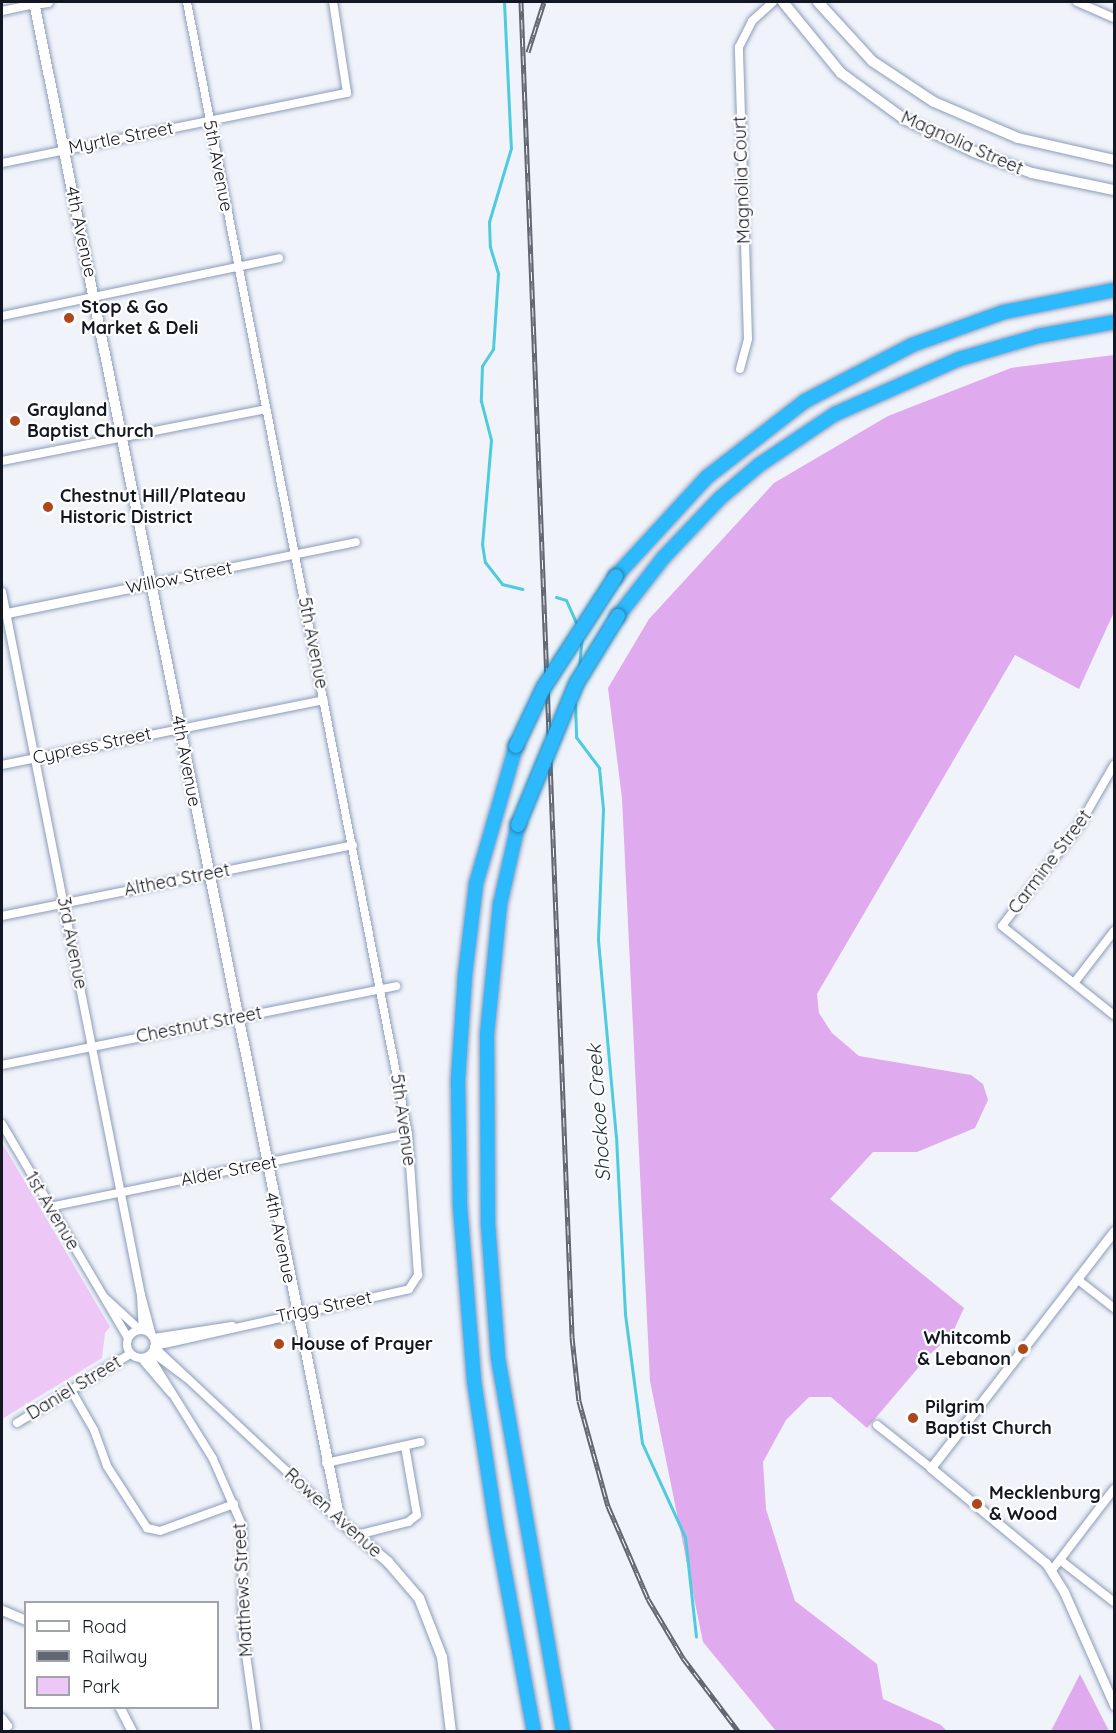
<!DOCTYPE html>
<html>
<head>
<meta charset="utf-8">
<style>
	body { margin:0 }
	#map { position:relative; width:1116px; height:1733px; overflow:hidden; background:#f0f3fa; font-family:Quicksand,sans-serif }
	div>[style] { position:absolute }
	.green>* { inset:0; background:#edc8f7 }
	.forest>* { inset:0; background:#e0aaef }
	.stream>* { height:3px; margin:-1.5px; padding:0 1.5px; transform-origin:1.5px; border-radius:1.5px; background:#4ecbde }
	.roads { filter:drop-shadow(0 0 2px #8d9cb9) drop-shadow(0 0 2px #8d9cb9) }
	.minor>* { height:8px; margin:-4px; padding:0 4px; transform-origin:4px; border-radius:4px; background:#fff }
	.minor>.ring { margin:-4px; padding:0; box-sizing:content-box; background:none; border:8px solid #fff; border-radius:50% }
	.tertiary>* { height:9px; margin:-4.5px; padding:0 4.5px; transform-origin:4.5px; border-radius:4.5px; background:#fff }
	.secondary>* { height:10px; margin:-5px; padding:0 5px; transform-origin:5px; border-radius:5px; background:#fff }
	.motorway>* { height:14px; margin:-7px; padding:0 7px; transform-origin:7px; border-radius:7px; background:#2db9fd }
	.rail>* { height:5px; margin-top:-2.5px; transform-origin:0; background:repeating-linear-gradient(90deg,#fff 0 9px,#616670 0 18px); box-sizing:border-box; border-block:2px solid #616670 }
	.bridges { filter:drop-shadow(0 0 2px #2481b1) drop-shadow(0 0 2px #2481b1) }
	.motorway-bridge>* { height:14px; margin:-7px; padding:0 7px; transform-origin:7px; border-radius:7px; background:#2db9fd }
	.dots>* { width:16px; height:16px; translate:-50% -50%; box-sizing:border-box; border:3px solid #fff; border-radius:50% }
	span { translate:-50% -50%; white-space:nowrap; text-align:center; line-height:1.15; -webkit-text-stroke:4.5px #fff; paint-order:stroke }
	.street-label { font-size:18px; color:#121823 }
	.poi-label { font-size:18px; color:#121823; font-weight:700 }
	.left { translate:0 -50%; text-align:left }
	.right { translate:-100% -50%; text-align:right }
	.water-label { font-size:20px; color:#1b3134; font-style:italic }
	.frame { position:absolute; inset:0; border:3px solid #121823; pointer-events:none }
	.legend { position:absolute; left:24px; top:1601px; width:195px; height:108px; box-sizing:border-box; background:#fff; border:2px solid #a0a3a7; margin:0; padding:8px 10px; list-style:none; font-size:18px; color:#121823 }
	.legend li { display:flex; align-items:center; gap:12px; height:30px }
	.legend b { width:30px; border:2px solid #a0a3a7 }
</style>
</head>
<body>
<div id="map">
	<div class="green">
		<i style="clip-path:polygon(2px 1143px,110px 1327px,105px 1333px,102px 1358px,2px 1419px)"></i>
	</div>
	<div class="forest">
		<i style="clip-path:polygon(1114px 355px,1114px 612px,1079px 689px,1015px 655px,817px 994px,819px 1013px,832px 1033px,859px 1056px,971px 1075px,983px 1084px,988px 1100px,975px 1128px,917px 1152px,873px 1152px,830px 1199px,964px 1308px,951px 1336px,930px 1354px,867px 1428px,831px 1397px,809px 1397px,786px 1420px,763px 1462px,766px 1509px,795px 1601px,877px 1664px,883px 1699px,941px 1725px,947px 1731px,776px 1731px,703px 1642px,650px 1381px,622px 798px,608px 688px,649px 619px,774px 483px,888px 416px,1011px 368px)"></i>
		<i style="clip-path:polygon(1080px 1674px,1109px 1731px,1051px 1731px)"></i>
	</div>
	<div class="stream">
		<i style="left:504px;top:2px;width:146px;rotate:87.3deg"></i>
		<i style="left:511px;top:148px;width:77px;rotate:106.6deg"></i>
		<i style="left:489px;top:222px;width:25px;rotate:88deg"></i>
		<i style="left:490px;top:247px;width:28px;rotate:73deg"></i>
		<i style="left:498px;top:274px;width:75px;rotate:93.8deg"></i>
		<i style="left:493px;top:349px;width:20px;rotate:123deg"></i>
		<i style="left:482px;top:366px;width:35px;rotate:92deg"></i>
		<i style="left:481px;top:401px;width:40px;rotate:75.6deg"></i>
		<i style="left:491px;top:440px;width:104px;rotate:94.9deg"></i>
		<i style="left:482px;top:544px;width:18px;rotate:81deg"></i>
		<i style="left:485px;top:562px;width:28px;rotate:52deg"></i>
		<i style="left:502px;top:584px;width:21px;rotate:14deg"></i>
		<i style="left:556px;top:597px;width:10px;rotate:17deg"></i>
		<i style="left:566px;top:600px;width:30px;rotate:66deg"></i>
		<i style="left:579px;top:668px;width:32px;rotate:-85deg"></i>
		<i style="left:575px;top:704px;width:33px;rotate:88deg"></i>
		<i style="left:576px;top:737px;width:39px;rotate:53deg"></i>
		<i style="left:599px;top:768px;width:41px;rotate:84.4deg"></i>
		<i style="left:603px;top:809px;width:131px;rotate:92.2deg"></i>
		<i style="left:598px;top:940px;width:197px;rotate:84.8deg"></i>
		<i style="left:616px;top:1136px;width:178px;rotate:87.1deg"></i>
		<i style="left:625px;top:1314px;width:130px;rotate:82.5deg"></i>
		<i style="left:642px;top:1443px;width:103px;rotate:65.4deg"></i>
		<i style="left:685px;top:1537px;width:100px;rotate:83.7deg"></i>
	</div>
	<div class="roads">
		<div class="minor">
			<i style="left:1077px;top:2px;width:40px;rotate:23.4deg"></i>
			<i style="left:2px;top:11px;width:33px;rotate:-12deg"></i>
			<i style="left:2px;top:163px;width:352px;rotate:-11.5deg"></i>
			<i style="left:347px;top:93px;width:92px;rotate:-98.7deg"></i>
			<i style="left:2px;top:316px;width:283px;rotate:-11.8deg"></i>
			<i style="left:740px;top:369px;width:31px;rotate:-75deg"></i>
			<i style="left:748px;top:339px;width:292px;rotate:-91.8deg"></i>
			<i style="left:739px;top:47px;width:29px;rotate:-63deg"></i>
			<i style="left:752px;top:21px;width:28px;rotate:-42deg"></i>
			<i style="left:2px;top:461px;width:269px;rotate:-11.1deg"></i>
			<i style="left:150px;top:584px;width:210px;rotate:-11.5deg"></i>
			<i style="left:2px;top:592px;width:717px;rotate:78.82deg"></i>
			<i style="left:141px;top:1295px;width:35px;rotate:87deg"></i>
			<i style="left:2px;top:765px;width:328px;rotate:-11.4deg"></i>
			<i style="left:1114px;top:765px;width:68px;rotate:120deg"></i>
			<i style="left:1080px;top:824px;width:128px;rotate:127.4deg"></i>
			<i style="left:1002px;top:926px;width:143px;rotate:38.5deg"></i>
			<i style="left:2px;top:916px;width:358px;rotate:-11.4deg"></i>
			<i style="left:1074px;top:983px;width:66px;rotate:-52.4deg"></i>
			<i style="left:2px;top:1065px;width:402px;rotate:-11.3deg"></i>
			<i style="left:2px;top:1124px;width:248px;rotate:59.5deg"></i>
			<i style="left:49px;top:1207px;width:366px;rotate:-11.5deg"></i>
			<i style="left:1077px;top:1279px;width:47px;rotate:38.1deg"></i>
			<i style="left:141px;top:1295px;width:42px;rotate:75deg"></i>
			<i style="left:104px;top:1297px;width:49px;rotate:42.5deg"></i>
			<i class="ring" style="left:127px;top:1330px;width:20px;height:20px"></i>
			<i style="left:154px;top:1338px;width:79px;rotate:-8.7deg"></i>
			<i style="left:155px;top:1346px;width:260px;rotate:-12.6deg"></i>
			<i style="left:409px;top:1289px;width:17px;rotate:-57deg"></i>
			<i style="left:418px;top:1275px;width:141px;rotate:-94.1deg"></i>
			<i style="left:408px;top:1134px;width:1153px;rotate:-101.05deg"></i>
			<i style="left:154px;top:1347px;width:255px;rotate:43.1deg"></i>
			<i style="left:152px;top:1352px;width:45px;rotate:36.9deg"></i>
			<i style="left:149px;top:1356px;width:121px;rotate:58.1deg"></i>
			<i style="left:213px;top:1459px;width:72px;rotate:66.3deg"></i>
			<i style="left:242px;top:1525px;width:108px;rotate:89.5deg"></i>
			<i style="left:243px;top:1633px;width:100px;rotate:82deg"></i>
			<i style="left:141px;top:1358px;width:46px;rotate:49.4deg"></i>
			<i style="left:71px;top:1390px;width:46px;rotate:60.1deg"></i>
			<i style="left:94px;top:1430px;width:38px;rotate:70deg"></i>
			<i style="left:107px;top:1466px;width:74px;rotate:57.2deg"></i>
			<i style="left:147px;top:1528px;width:13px;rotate:13deg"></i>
			<i style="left:160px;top:1531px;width:79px;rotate:-20deg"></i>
			<i style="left:17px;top:1423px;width:132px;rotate:-31.4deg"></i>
			<i style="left:877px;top:1425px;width:69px;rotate:38.5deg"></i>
			<i style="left:326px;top:1463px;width:97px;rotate:-12.5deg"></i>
			<i style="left:357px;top:1535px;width:53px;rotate:-14.3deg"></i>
			<i style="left:408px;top:1522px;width:11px;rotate:-38deg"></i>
			<i style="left:417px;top:1515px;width:70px;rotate:-99.9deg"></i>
			<i style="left:1060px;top:1560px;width:68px;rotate:37.9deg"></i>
			<i style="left:1052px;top:1570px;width:102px;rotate:-52.6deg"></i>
			<i style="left:2px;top:1718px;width:10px;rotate:53deg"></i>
			<i style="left:8px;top:1726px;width:8px;rotate:140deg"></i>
		</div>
		<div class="tertiary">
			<i style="left:34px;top:4px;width:14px;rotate:-8deg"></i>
			<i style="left:2px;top:614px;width:151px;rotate:-11.5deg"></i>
			<i style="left:1114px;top:1231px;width:299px;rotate:127.7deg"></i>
			<i style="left:931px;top:1468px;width:149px;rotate:39.6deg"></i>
			<i style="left:1046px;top:1563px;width:34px;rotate:58deg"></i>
			<i style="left:1064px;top:1592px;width:124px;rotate:66.1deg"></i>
			<i style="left:2px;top:1610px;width:26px;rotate:23deg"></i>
			<i style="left:120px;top:1708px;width:27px;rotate:63deg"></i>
		</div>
		<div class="secondary">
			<i style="left:34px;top:2px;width:1550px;rotate:78.61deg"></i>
			<i style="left:340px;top:1521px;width:63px;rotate:40.5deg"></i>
			<i style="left:388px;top:1562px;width:48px;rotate:49.3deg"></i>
			<i style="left:419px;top:1598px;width:63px;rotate:68.7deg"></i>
			<i style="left:442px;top:1657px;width:76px;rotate:83.2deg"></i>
			<i style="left:783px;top:2px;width:92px;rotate:50.8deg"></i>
			<i style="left:841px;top:73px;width:78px;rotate:36.1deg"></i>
			<i style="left:904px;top:119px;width:77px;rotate:25.2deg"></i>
			<i style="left:974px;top:152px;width:62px;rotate:19.9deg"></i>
			<i style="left:1032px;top:173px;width:84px;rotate:11.7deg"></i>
			<i style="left:818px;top:2px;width:80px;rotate:47.5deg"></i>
			<i style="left:872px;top:61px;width:74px;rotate:33.5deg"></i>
			<i style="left:934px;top:102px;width:91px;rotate:23.2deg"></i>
			<i style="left:1018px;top:138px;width:98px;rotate:12.9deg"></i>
		</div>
		<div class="motorway">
			<i style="left:616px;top:576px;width:134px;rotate:-47.4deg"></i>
			<i style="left:707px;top:477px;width:124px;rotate:-37.8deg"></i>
			<i style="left:805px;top:401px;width:121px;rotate:-27.6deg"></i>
			<i style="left:912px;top:345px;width:98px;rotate:-19.7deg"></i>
			<i style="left:1004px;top:312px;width:112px;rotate:-11.3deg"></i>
			<i style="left:618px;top:616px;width:75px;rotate:-52.1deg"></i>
			<i style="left:664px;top:557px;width:81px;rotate:-46.5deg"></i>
			<i style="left:720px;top:498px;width:51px;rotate:-40.2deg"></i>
			<i style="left:759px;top:465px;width:92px;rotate:-33.9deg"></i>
			<i style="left:835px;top:414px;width:136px;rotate:-23.9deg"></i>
			<i style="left:959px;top:359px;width:82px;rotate:-16.2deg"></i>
			<i style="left:1038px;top:336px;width:77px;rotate:-10.4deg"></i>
			<i style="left:516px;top:746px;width:144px;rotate:106.2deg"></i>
			<i style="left:476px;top:884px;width:92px;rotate:96.9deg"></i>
			<i style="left:465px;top:975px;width:106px;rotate:93.8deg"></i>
			<i style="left:458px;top:1081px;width:125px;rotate:89.1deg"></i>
			<i style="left:460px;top:1206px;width:176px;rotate:85.4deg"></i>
			<i style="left:474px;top:1381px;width:146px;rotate:81.3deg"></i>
			<i style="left:496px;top:1525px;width:210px;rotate:79.6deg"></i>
			<i style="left:518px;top:825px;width:81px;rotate:102.8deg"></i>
			<i style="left:500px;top:904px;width:132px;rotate:95.7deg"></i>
			<i style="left:487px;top:1035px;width:189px;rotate:89.7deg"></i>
			<i style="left:488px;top:1224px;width:134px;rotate:85.7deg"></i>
			<i style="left:498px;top:1358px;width:380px;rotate:80.1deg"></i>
		</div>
	</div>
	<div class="rail">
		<i style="left:521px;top:2px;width:1336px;rotate:87.81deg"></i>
		<i style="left:572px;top:1337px;width:64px;rotate:83.8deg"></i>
		<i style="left:579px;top:1401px;width:109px;rotate:74.6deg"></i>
		<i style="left:608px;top:1506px;width:101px;rotate:66.7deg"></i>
		<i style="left:648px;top:1599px;width:69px;rotate:59.3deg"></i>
		<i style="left:683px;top:1658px;width:93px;rotate:52.9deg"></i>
		<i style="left:528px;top:52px;width:52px;rotate:-72.3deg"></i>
	</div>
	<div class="bridges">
		<div class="motorway-bridge">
			<i style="left:516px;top:746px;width:65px;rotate:-64.6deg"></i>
			<i style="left:544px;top:687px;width:132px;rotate:-57deg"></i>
			<i style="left:518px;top:825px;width:152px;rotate:-67.6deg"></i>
			<i style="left:576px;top:684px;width:80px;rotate:-58.3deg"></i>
		</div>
	</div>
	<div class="dots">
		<i style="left:69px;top:318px;background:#ad471c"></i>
		<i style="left:15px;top:421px;background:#ad471c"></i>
		<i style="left:48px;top:507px;background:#ad471c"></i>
		<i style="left:279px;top:1344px;background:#ad471c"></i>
		<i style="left:1023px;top:1349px;background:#ad471c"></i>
		<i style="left:913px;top:1418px;background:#ad471c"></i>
		<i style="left:977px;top:1504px;background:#ad471c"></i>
	</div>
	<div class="street-label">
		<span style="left:121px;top:138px;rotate:-11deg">Myrtle Street</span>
		<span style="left:962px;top:143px;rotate:24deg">Magnolia Street</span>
		<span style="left:218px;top:166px;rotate:79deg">5th Avenue</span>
		<span style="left:742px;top:180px;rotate:-92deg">Magnolia Court</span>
		<span style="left:81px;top:232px;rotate:78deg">4th Avenue</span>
		<span style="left:179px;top:578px;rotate:-11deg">Willow Street</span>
		<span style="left:313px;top:643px;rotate:79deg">5th Avenue</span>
		<span style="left:92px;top:746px;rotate:-12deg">Cypress Street</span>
		<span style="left:186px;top:761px;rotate:79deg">4th Avenue</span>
		<span style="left:1050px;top:862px;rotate:-53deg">Carmine Street</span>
		<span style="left:177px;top:880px;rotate:-11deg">Althea Street</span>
		<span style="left:72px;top:943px;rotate:79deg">3rd Avenue</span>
		<span style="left:199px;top:1025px;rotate:-11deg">Chestnut Street</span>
		<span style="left:403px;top:1120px;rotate:82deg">5th Avenue</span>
		<span style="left:229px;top:1171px;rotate:-11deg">Alder Street</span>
		<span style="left:52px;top:1211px;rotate:59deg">1st Avenue</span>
		<span style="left:280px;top:1238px;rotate:78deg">4th Avenue</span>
		<span style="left:324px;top:1307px;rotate:-12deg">Trigg Street</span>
		<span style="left:74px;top:1388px;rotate:-31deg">Daniel Street</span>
		<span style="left:333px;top:1513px;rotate:42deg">Rowen Avenue</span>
		<span style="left:243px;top:1590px;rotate:-93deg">Matthews Street</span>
	</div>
	<div class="poi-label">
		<span class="left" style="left:81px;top:318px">Stop &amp; Go<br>Market &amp; Deli</span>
		<span class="left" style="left:27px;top:421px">Grayland<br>Baptist Church</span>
		<span class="left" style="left:60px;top:507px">Chestnut Hill/Plateau<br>Historic District</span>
		<span class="right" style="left:1011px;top:1349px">Whitcomb<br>&amp; Lebanon</span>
		<span class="left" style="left:291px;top:1344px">House of Prayer</span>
		<span class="left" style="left:925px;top:1418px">Pilgrim<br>Baptist Church</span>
		<span class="left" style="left:989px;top:1504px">Mecklenburg<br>&amp; Wood</span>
	</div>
	<div class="water-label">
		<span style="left:598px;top:1113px;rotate:-94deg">Shockoe Creek</span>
	</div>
	<div class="frame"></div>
	<ul class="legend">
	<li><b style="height:8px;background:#fff"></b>Road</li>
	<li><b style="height:8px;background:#616670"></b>Railway</li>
	<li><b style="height:16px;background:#edc8f7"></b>Park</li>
	</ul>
</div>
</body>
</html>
